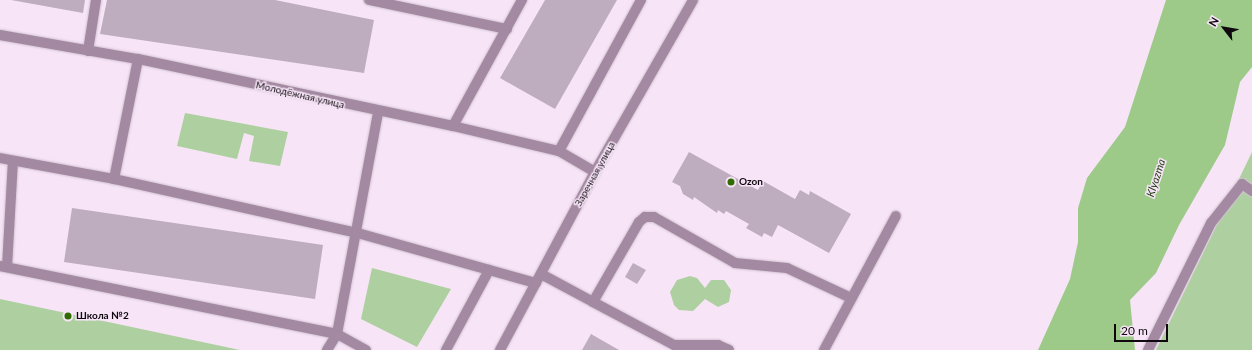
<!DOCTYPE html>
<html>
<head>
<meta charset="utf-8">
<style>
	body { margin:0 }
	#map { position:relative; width:1252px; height:350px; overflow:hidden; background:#f7e5f7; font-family:Lato,sans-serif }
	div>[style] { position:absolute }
	.green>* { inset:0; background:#aed0a1 }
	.water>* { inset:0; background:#9dca89 }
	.building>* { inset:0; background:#beadbe }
	.roads { filter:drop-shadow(0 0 1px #d2c2d2) drop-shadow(0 0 1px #d2c2d2) }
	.minor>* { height:10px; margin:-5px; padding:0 5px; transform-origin:5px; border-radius:5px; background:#a38aa2 }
	.dots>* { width:11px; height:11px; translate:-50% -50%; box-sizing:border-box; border:2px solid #f7e5f7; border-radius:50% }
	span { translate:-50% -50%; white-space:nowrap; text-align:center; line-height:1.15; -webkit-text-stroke:3px #f7e5f7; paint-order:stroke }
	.street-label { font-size:10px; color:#0f090f }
	.poi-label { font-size:10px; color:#0f090f; font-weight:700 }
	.left { translate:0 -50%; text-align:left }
	.water-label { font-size:11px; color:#1d3a0d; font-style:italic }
	.north { position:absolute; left:1204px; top:8px; width:40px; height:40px; -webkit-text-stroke:3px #f7e5f7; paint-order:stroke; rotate:301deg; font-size:11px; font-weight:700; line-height:16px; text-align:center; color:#0f090f }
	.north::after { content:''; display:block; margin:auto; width:14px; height:18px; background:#0f090f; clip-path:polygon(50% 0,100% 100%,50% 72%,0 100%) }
	.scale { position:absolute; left:1114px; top:324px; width:54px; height:18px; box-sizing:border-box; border:2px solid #0f090f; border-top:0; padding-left:5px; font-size:12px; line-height:14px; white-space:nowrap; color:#0f090f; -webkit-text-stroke:3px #f7e5f7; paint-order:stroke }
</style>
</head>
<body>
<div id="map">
	<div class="green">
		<i style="clip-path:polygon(185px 113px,288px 132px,280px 166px,249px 161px,254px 136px,244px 133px,237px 159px,177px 146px)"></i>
		<i style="clip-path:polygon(1252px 152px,1252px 350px,1156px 350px,1205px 249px)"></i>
		<i style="clip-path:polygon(372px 268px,451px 289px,417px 347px,361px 319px)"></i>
		<i style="clip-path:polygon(690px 276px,697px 278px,705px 288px,711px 280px,724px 280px,731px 290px,729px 302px,718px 307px,705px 299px,693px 311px,679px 310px,674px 305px,670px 292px,677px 280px)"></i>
		<i style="clip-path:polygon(0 299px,240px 350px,0 350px)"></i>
	</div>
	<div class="water">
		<i style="clip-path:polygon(1166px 0,1252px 0,1252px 67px,1240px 82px,1225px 145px,1179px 225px,1156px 273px,1130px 300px,1135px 350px,1038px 350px,1070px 279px,1078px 242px,1078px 208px,1087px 178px,1125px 127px)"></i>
	</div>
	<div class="building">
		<i style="clip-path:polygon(11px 0,85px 0,83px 13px)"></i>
		<i style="clip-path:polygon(107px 0,275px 0,374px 20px,364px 73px,100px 34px)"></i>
		<i style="clip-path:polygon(545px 0,617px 0,555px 109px,500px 78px)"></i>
		<i style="clip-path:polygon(689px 152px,758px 190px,763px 181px,795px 199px,800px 190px,809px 195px,810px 191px,851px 214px,829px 253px,778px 225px,772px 237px,764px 233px,762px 237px,746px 228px,749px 224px,726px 211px,724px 214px,718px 210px,717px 213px,694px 197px,693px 200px,683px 194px,680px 186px,672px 182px)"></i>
		<i style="clip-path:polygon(72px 208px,323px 245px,315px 299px,64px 262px)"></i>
		<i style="clip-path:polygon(633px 263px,646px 270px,637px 284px,625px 277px)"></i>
		<i style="clip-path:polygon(591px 334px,619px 350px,582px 350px)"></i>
	</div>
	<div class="roads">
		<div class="minor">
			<i style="left:369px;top:0;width:141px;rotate:11.9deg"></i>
			<i style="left:0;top:35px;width:140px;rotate:9.9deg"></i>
			<i style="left:138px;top:59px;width:322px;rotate:12deg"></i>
			<i style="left:453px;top:126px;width:109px;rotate:13.3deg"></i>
			<i style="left:559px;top:151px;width:42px;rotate:30.3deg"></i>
			<i style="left:88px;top:51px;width:52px;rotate:-81.1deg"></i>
			<i style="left:453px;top:126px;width:144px;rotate:-61.3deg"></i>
			<i style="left:559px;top:151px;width:172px;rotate:-61.5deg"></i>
			<i style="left:0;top:158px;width:116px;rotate:10.4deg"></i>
			<i style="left:114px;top:179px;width:246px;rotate:12.5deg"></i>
			<i style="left:354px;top:232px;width:189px;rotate:15.7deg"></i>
			<i style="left:114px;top:179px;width:122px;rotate:-78.7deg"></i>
			<i style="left:0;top:266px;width:344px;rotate:11.4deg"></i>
			<i style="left:337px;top:334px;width:19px;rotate:122deg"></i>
			<i style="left:7px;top:267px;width:106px;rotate:-86.8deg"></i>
			<i style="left:541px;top:274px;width:59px;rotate:28.3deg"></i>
			<i style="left:593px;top:302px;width:92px;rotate:-60.1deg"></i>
			<i style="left:639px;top:222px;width:8px;rotate:-40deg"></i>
			<i style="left:645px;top:217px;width:9px"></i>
			<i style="left:654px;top:217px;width:93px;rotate:29.6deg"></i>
			<i style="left:735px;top:263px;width:52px;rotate:5.5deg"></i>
			<i style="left:787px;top:268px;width:71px;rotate:25.1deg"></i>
			<i style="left:593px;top:302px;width:92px;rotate:28deg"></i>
			<i style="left:674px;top:345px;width:44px"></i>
			<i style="left:718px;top:345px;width:12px;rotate:24deg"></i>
			<i style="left:366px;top:350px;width:33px;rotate:-151deg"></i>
			<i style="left:337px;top:334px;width:225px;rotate:-79.5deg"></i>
			<i style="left:446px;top:350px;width:91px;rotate:-61.7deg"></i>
			<i style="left:500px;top:350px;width:202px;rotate:-61.9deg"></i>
			<i style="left:595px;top:172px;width:198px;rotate:-60.3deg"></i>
			<i style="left:824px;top:350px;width:152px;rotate:-61.8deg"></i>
			<i style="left:1148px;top:350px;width:142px;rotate:-63.6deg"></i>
			<i style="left:1211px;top:223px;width:50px;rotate:-51.5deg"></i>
			<i style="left:1242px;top:184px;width:12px;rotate:35deg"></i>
		</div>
	</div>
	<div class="dots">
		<i style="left:731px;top:182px;background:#2e6c00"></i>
		<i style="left:68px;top:316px;background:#2e6c00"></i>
	</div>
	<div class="street-label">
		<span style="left:300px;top:95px;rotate:13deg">Молодёжная улица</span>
		<span style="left:595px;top:174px;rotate:-61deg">Заречная улица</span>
	</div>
	<div class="poi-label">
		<span class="left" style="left:739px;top:182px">Ozon</span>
		<span class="left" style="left:76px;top:316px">Школа №2</span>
	</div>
	<div class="water-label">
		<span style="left:1156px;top:178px;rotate:-72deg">Klyazma</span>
	</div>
	<div class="north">N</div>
	<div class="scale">20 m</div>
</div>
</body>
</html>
